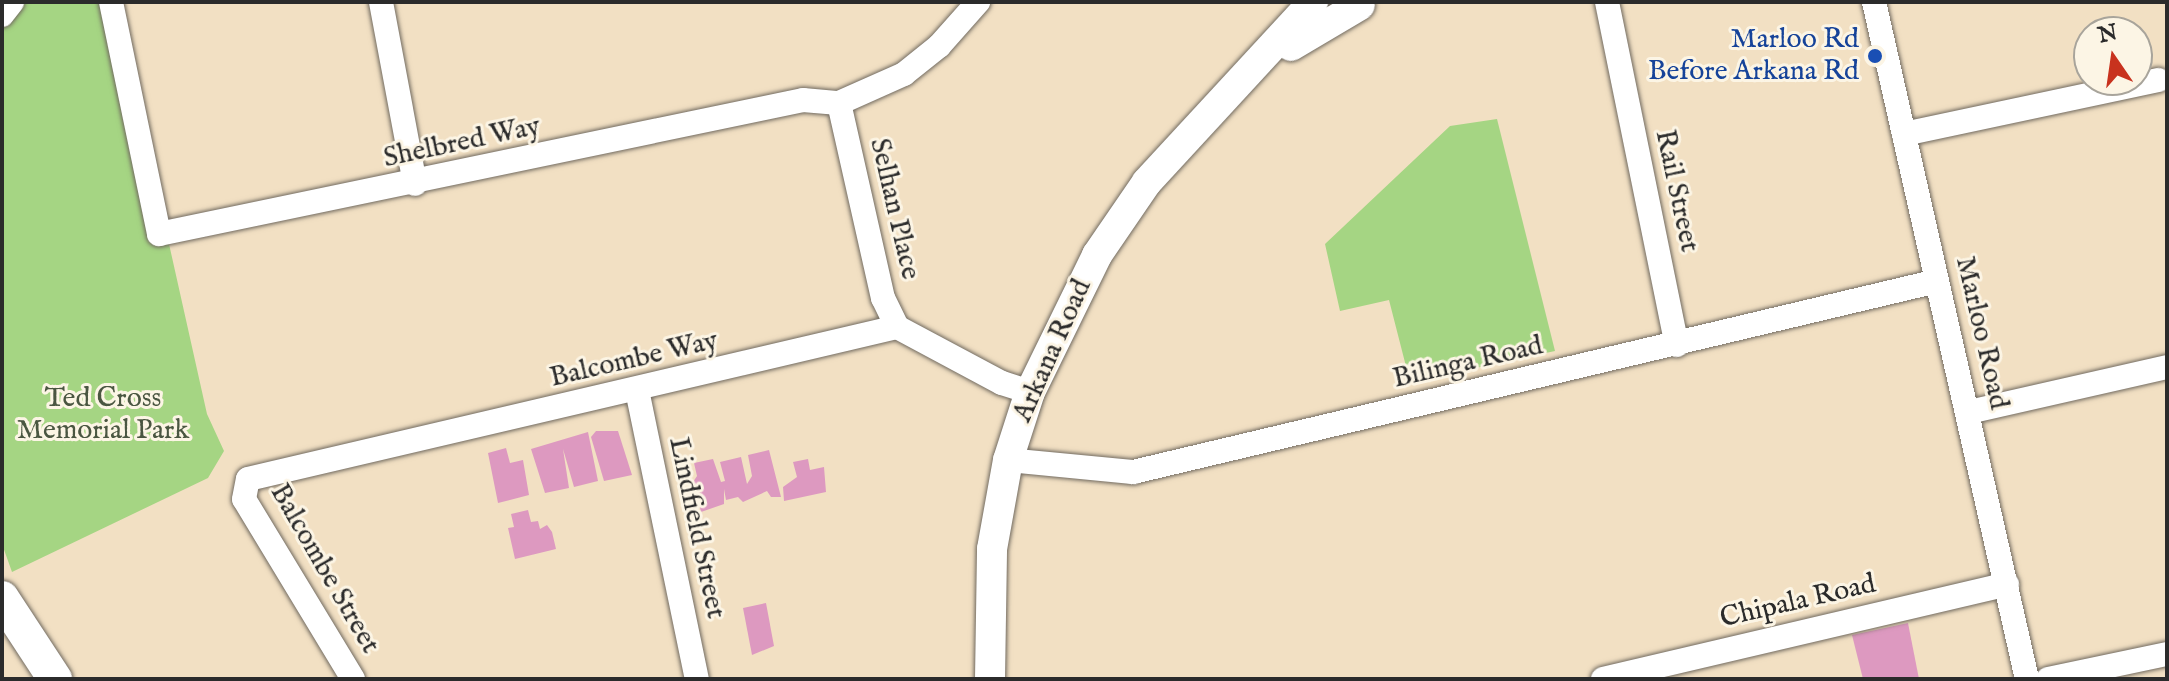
<!DOCTYPE html>
<html>
<head>
<meta charset="utf-8">
<style>
	body { margin:0 }
	#map { position:relative; width:2169px; height:681px; overflow:hidden; background:#f2e0c3; font-family:"IM FELL English",serif }
	div>[style] { position:absolute }
	.green>* { inset:0; background:#a5d583 }
	.building>* { inset:0; background:#dd99c0 }
	.roads { filter:drop-shadow(0 0 2px #716a60) drop-shadow(0 0 2px #716a60) }
	.minor>* { height:24px; margin:-12px; padding:0 12px; transform-origin:12px; border-radius:12px; background:#fff }
	.major>* { height:30px; margin:-15px; padding:0 15px; transform-origin:15px; border-radius:15px; background:#fff }
	.highway>* { height:34px; margin:-17px; padding:0 17px; transform-origin:17px; border-radius:17px; background:#fff }
	.dots>* { width:22px; height:22px; translate:-50% -50%; box-sizing:border-box; border:4px solid #fcf5e5; border-radius:50% }
	span { translate:-50% -50%; white-space:nowrap; text-align:center; line-height:1.15; -webkit-text-stroke:6px #fcf5e5; paint-order:stroke }
	.transit-label { font-size:28px; color:#164399 }
	.right { translate:-100% -50%; text-align:right }
	.street-label { font-size:28px; color:#2b2b2b }
	.park-label { font-size:28px; color:#4a5641 }
	.frame { position:absolute; inset:0; border:4px solid #2b2b2b; pointer-events:none }
	.north { position:absolute; left:2073px; top:16px; width:80px; height:80px; box-sizing:border-box; background:#fcf5e5; border:2px solid #a8a49b; border-radius:50%; rotate:347deg; font-size:22px; font-weight:700; line-height:32px; text-align:center; color:#2b2b2b }
	.north::after { content:''; display:block; margin:auto; width:28px; height:36px; background:#c8321e; clip-path:polygon(50% 0,100% 100%,50% 72%,0 100%) }
</style>
</head>
<body>
<div id="map">
	<div class="green">
		<i style="clip-path:polygon(2px 2px,115px 2px,207px 414px,224px 451px,208px 478px,12px 572px,2px 544px)"></i>
		<i style="clip-path:polygon(1497px 119px,1555px 351px,1410px 382px,1389px 300px,1340px 311px,1325px 244px,1450px 126px)"></i>
	</div>
	<div class="building">
		<i style="clip-path:polygon(596px 431px,618px 431px,632px 475px,604px 481px,591px 437px)"></i>
		<i style="clip-path:polygon(588px 432px,598px 481px,574px 487px,563px 449px,569px 488px,545px 493px,531px 449px)"></i>
		<i style="clip-path:polygon(506px 448px,510px 463px,523px 460px,529px 495px,498px 503px,488px 453px)"></i>
		<i style="clip-path:polygon(769px 450px,781px 497px,771px 497px,767px 491px,743px 502px,738px 497px,726px 500px,724px 489px,724px 504px,701px 512px,693px 482px,697px 476px,694px 463px,713px 459px,721px 482px,725px 481px,720px 462px,741px 457px,747px 484px,752px 476px,748px 455px)"></i>
		<i style="clip-path:polygon(808px 459px,810px 470px,824px 467px,826px 492px,784px 501px,783px 487px,797px 477px,793px 462px)"></i>
		<i style="clip-path:polygon(528px 510px,531px 522px,538px 521px,540px 529px,547px 525px,552px 532px,556px 549px,515px 559px,508px 528px,514px 527px,511px 514px)"></i>
		<i style="clip-path:polygon(766px 603px,774px 646px,752px 655px,743px 608px)"></i>
		<i style="clip-path:polygon(1908px 623px,1919px 679px,1863px 679px,1852px 635px)"></i>
	</div>
	<div class="roads">
		<div class="minor">
			<i style="left:111px;top:2px;width:237px;rotate:78.3deg"></i>
			<i style="left:159px;top:234px;width:658px;rotate:-11.75deg"></i>
			<i style="left:803px;top:100px;width:36px;rotate:5deg"></i>
			<i style="left:839px;top:103px;width:71px;rotate:-24deg"></i>
			<i style="left:904px;top:74px;width:45px;rotate:-38.7deg"></i>
			<i style="left:939px;top:46px;width:59px;rotate:-48.4deg"></i>
			<i style="left:381px;top:2px;width:185px;rotate:79.4deg"></i>
			<i style="left:1607px;top:2px;width:350px;rotate:78.5deg"></i>
			<i style="left:1874px;top:2px;width:694px;rotate:77.27deg"></i>
			<i style="left:2px;top:15px;width:16px;rotate:-52deg"></i>
			<i style="left:839px;top:103px;width:200px;rotate:77.3deg"></i>
			<i style="left:883px;top:298px;width:32px;rotate:64deg"></i>
			<i style="left:1904px;top:134px;width:260px;rotate:-12deg"></i>
			<i style="left:637px;top:390px;width:295px;rotate:78.3deg"></i>
			<i style="left:1969px;top:412px;width:203px;rotate:-12.8deg"></i>
			<i style="left:1008px;top:460px;width:126px;rotate:5.5deg"></i>
			<i style="left:1133px;top:472px;width:826px;rotate:-13.36deg"></i>
			<i style="left:353px;top:679px;width:210px;rotate:-121.2deg"></i>
			<i style="left:244px;top:499px;width:20px;rotate:-79deg"></i>
			<i style="left:248px;top:479px;width:667px;rotate:-13.18deg"></i>
			<i style="left:897px;top:327px;width:119px;rotate:28.1deg"></i>
			<i style="left:1002px;top:383px;width:29px;rotate:18deg"></i>
			<i style="left:1603px;top:679px;width:415px;rotate:-13.2deg"></i>
			<i style="left:2048px;top:679px;width:122px;rotate:-11.9deg"></i>
		</div>
		<div class="major">
			<i style="left:1291px;top:46px;width:80px;rotate:-30.7deg"></i>
			<i style="left:990px;top:679px;width:130px;rotate:-89.1deg"></i>
			<i style="left:992px;top:549px;width:90px;rotate:-79.8deg"></i>
			<i style="left:1008px;top:460px;width:71px;rotate:-72.1deg"></i>
			<i style="left:1030px;top:392px;width:153px;rotate:-63.9deg"></i>
			<i style="left:1097px;top:255px;width:88px;rotate:-55.6deg"></i>
			<i style="left:1147px;top:182px;width:245px;rotate:-47.3deg"></i>
		</div>
		<div class="highway">
			<i style="left:2px;top:598px;width:97px;rotate:56.8deg"></i>
		</div>
	</div>
	<div class="dots">
		<i style="left:1875px;top:56px;background:#1a4fb4"></i>
	</div>
	<div class="transit-label">
		<span class="right" style="left:1859px;top:56px">Marloo Rd<br>Before Arkana Rd</span>
	</div>
	<div class="street-label">
		<span style="left:462px;top:143px;rotate:-12deg">Shelbred Way</span>
		<span style="left:1676px;top:191px;rotate:78deg">Rail Street</span>
		<span style="left:894px;top:209px;rotate:77deg">Selhan Place</span>
		<span style="left:1981px;top:333px;rotate:77deg">Marloo Road</span>
		<span style="left:1053px;top:351px;rotate:-66deg">Arkana Road</span>
		<span style="left:634px;top:360px;rotate:-13deg">Balcombe Way</span>
		<span style="left:1468px;top:363px;rotate:-13deg">Bilinga Road</span>
		<span style="left:696px;top:528px;rotate:78deg">Lindfield Street</span>
		<span style="left:324px;top:569px;rotate:60deg">Balcombe Street</span>
		<span style="left:1798px;top:602px;rotate:-13deg">Chipala Road</span>
	</div>
	<div class="park-label">
		<span style="left:103px;top:415px">Ted Cross<br>Memorial Park</span>
	</div>
	<div class="frame"></div>
	<div class="north">N</div>
</div>
</body>
</html>
